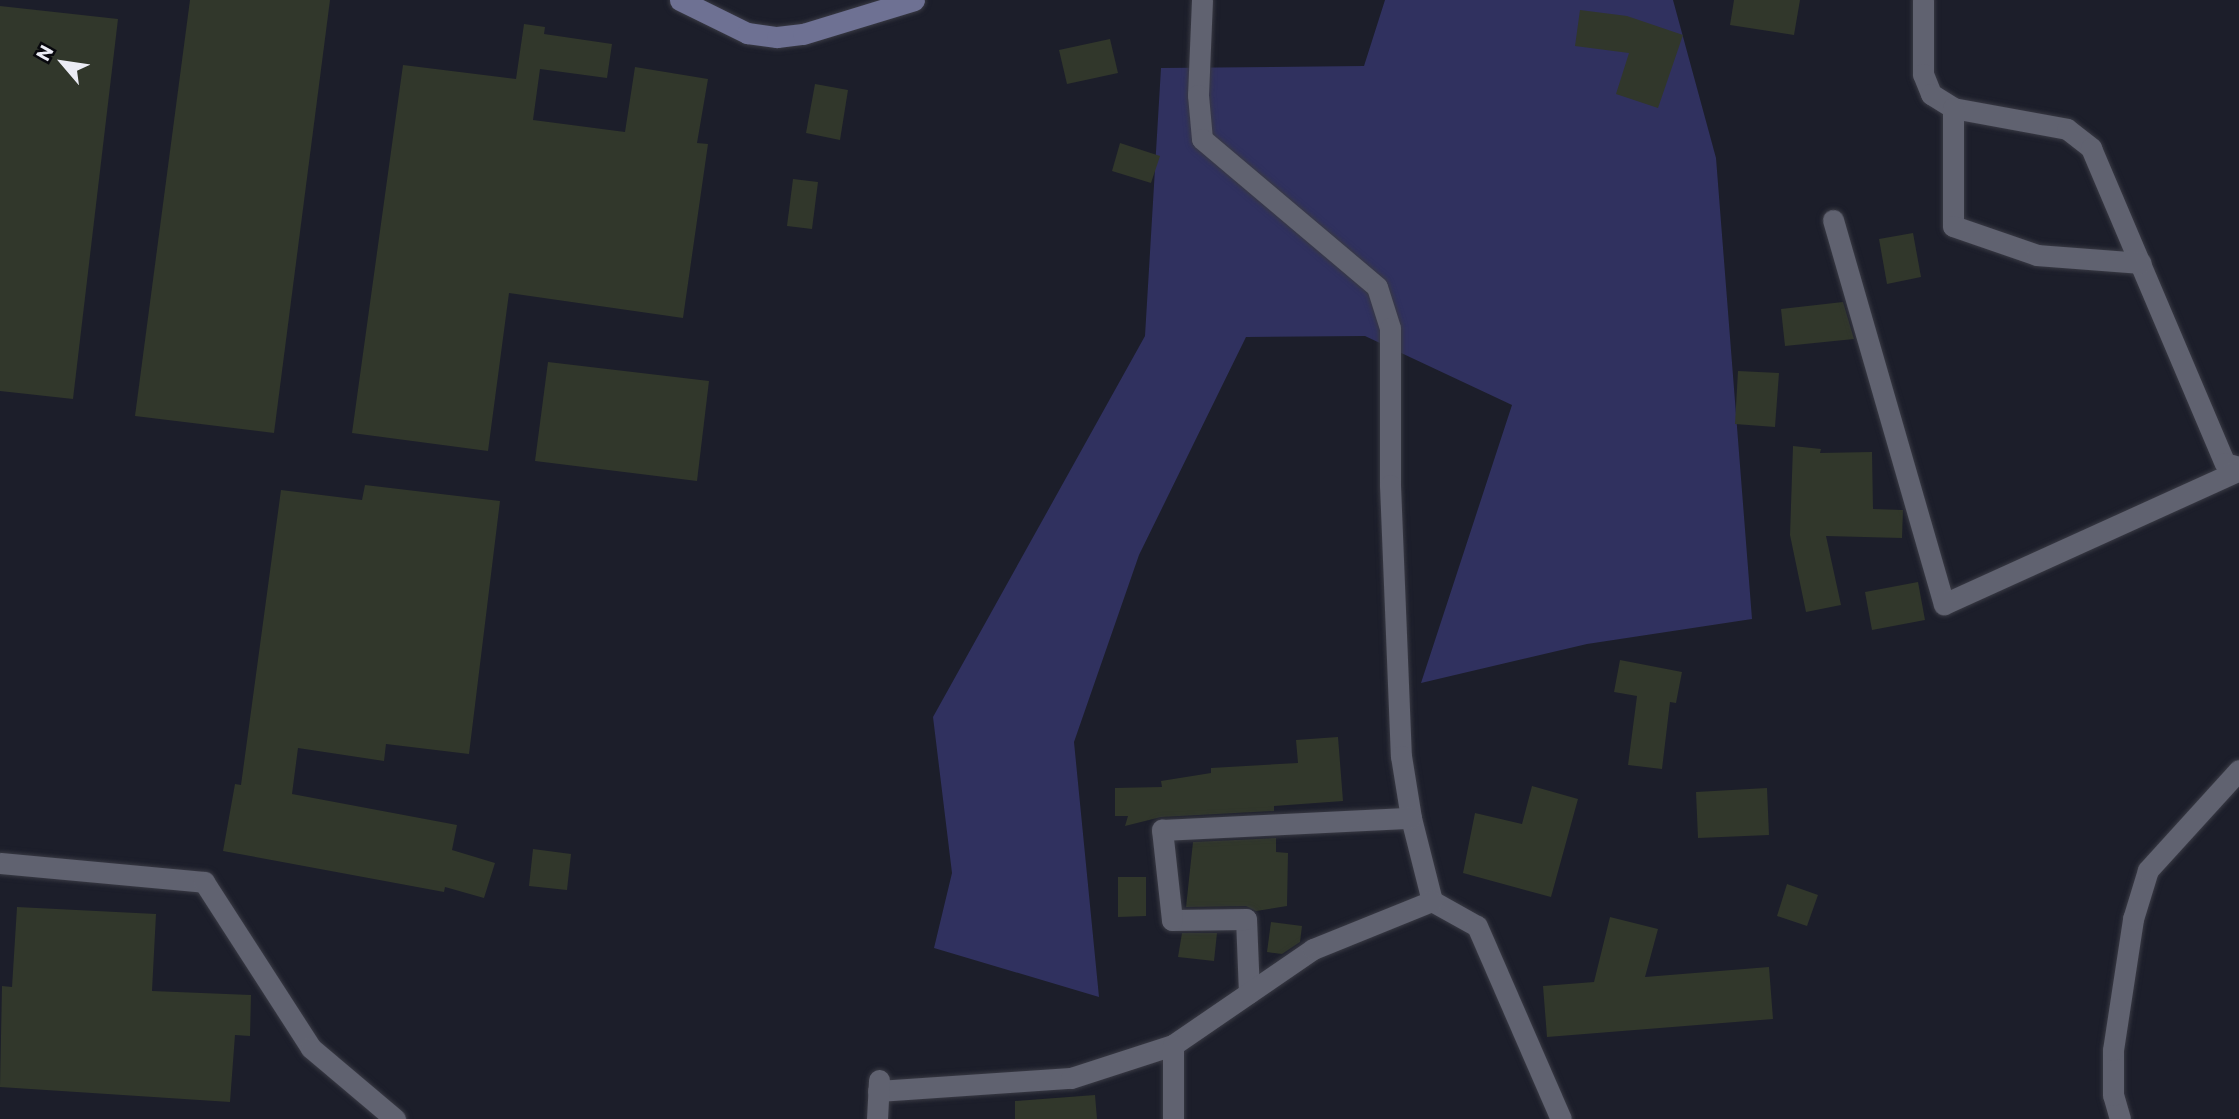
<!DOCTYPE html>
<html>
<head>
<meta charset="utf-8">
<style>
	body { margin:0 }
	#map { position:relative; width:2239px; height:1119px; overflow:hidden; background:#1c1e2a; font-family:Commissioner,sans-serif }
	div>[style] { position:absolute }
	.green>* { inset:0; background:#30315f }
	.building>* { inset:0; background:#31372b }
	.roads { filter:drop-shadow(0 0 2px #393a44) drop-shadow(0 0 2px #393a44) }
	.street>* { height:21px; margin:-10.5px; padding:0 10.5px; transform-origin:10.5px; border-radius:10.5px; background:#606270 }
	.secondary>* { height:21px; margin:-10.5px; padding:0 10.5px; transform-origin:10.5px; border-radius:10.5px; background:#6e7193 }
	span { translate:-50% -50%; white-space:nowrap; text-align:center; line-height:1.15; -webkit-text-stroke:5px #08080d; paint-order:stroke }
	.north { position:absolute; left:28px; top:28px; width:70px; height:70px; -webkit-text-stroke:5px #08080d; paint-order:stroke; rotate:299deg; font-size:19px; font-weight:700; line-height:28px; text-align:center; color:#ebecf5 }
	.north::after { content:''; display:block; margin:auto; width:24px; height:32px; background:#ebecf5; clip-path:polygon(50% 0,100% 100%,50% 72%,0 100%) }
</style>
</head>
<body>
<div id="map">
	<div class="green">
		<i style="clip-path:polygon(1385px 0,1673px 0,1716px 158px,1752px 619px,1587px 644px,1421px 683px,1512px 405px,1365px 336px,1246px 337px,1139px 555px,1074px 742px,1099px 997px,934px 948px,952px 873px,933px 717px,1145px 336px,1161px 68px,1364px 66px)"></i>
	</div>
	<div class="building">
		<i style="clip-path:polygon(190px 0,330px 0,274px 433px,135px 416px)"></i>
		<i style="clip-path:polygon(1734px 0,1800px 0,1794px 35px,1730px 25px)"></i>
		<i style="clip-path:polygon(0 6px,118px 19px,73px 399px,0 391px)"></i>
		<i style="clip-path:polygon(1580px 10px,1627px 16px,1683px 35px,1658px 108px,1616px 94px,1629px 53px,1575px 46px)"></i>
		<i style="clip-path:polygon(524px 24px,545px 27px,544px 34px,612px 44px,607px 78px,540px 69px,533px 120px,625px 132px,635px 67px,708px 79px,697px 143px,708px 144px,683px 318px,509px 293px,488px 451px,352px 433px,403px 65px,516px 79px)"></i>
		<i style="clip-path:polygon(1110px 39px,1118px 73px,1067px 84px,1059px 50px)"></i>
		<i style="clip-path:polygon(815px 84px,848px 90px,840px 140px,806px 133px)"></i>
		<i style="clip-path:polygon(1120px 143px,1160px 156px,1151px 183px,1112px 171px)"></i>
		<i style="clip-path:polygon(793px 179px,818px 182px,812px 229px,787px 226px)"></i>
		<i style="clip-path:polygon(1913px 233px,1921px 277px,1887px 284px,1879px 239px)"></i>
		<i style="clip-path:polygon(1843px 302px,1854px 339px,1785px 346px,1781px 309px)"></i>
		<i style="clip-path:polygon(548px 362px,709px 381px,697px 481px,535px 461px)"></i>
		<i style="clip-path:polygon(1738px 371px,1779px 373px,1775px 427px,1735px 424px)"></i>
		<i style="clip-path:polygon(1793px 446px,1821px 449px,1820px 453px,1872px 452px,1873px 509px,1903px 510px,1902px 538px,1826px 536px,1841px 605px,1806px 612px,1790px 535px)"></i>
		<i style="clip-path:polygon(365px 485px,500px 501px,469px 754px,386px 744px,384px 761px,298px 748px,292px 794px,457px 825px,452px 850px,495px 863px,484px 898px,445px 887px,444px 892px,223px 851px,235px 784px,241px 785px,281px 490px,362px 500px)"></i>
		<i style="clip-path:polygon(1918px 582px,1925px 620px,1872px 630px,1865px 592px)"></i>
		<i style="clip-path:polygon(1620px 660px,1682px 672px,1676px 703px,1670px 702px,1662px 769px,1628px 765px,1637px 696px,1614px 692px)"></i>
		<i style="clip-path:polygon(1338px 737px,1343px 801px,1274px 806px,1274px 811px,1161px 817px,1125px 826px,1128px 816px,1115px 816px,1115px 788px,1162px 787px,1161px 781px,1211px 773px,1211px 768px,1298px 763px,1296px 740px)"></i>
		<i style="clip-path:polygon(1532px 786px,1578px 799px,1551px 897px,1463px 873px,1475px 813px,1522px 824px)"></i>
		<i style="clip-path:polygon(1767px 788px,1769px 835px,1698px 838px,1696px 792px)"></i>
		<i style="clip-path:polygon(1276px 838px,1276px 852px,1288px 853px,1287px 906px,1256px 911px,1246px 906px,1186px 907px,1193px 842px)"></i>
		<i style="clip-path:polygon(533px 849px,571px 854px,567px 890px,529px 886px)"></i>
		<i style="clip-path:polygon(1118px 877px,1146px 877px,1146px 916px,1118px 917px)"></i>
		<i style="clip-path:polygon(1787px 884px,1818px 895px,1807px 926px,1777px 916px)"></i>
		<i style="clip-path:polygon(17px 907px,156px 914px,152px 991px,251px 995px,250px 1036px,235px 1035px,230px 1102px,0 1087px,2px 986px,12px 987px)"></i>
		<i style="clip-path:polygon(1610px 917px,1658px 929px,1645px 977px,1769px 967px,1773px 1019px,1547px 1037px,1543px 986px,1594px 982px)"></i>
		<i style="clip-path:polygon(1271px 922px,1302px 926px,1300px 942px,1282px 954px,1267px 952px)"></i>
		<i style="clip-path:polygon(1182px 933px,1217px 933px,1214px 961px,1178px 957px)"></i>
		<i style="clip-path:polygon(1095px 1095px,1097px 1119px,1015px 1119px,1015px 1101px)"></i>
	</div>
	<div class="roads">
		<div class="street">
			<i style="left:1202px;top:0;width:95px;rotate:92.4deg"></i>
			<i style="left:1198px;top:95px;width:44px;rotate:84.8deg"></i>
			<i style="left:1202px;top:139px;width:229px;rotate:40.2deg"></i>
			<i style="left:1377px;top:287px;width:43px;rotate:72.4deg"></i>
			<i style="left:1390px;top:328px;width:157px;rotate:90deg"></i>
			<i style="left:1390px;top:485px;width:271px;rotate:87.7deg"></i>
			<i style="left:1401px;top:756px;width:63px;rotate:80.8deg"></i>
			<i style="left:1411px;top:818px;width:86px;rotate:75.8deg"></i>
			<i style="left:1432px;top:901px;width:51px;rotate:29.1deg"></i>
			<i style="left:1477px;top:926px;width:210px;rotate:66.5deg"></i>
			<i style="left:1923px;top:0;width:74px;rotate:90deg"></i>
			<i style="left:1923px;top:74px;width:22px;rotate:68deg"></i>
			<i style="left:1931px;top:94px;width:26px;rotate:32deg"></i>
			<i style="left:1953px;top:108px;width:116px;rotate:10.4deg"></i>
			<i style="left:2067px;top:129px;width:31px;rotate:38deg"></i>
			<i style="left:2091px;top:148px;width:342px;rotate:67deg"></i>
			<i style="left:2225px;top:463px;width:15px;rotate:16deg"></i>
			<i style="left:1953px;top:108px;width:118px;rotate:90deg"></i>
			<i style="left:1953px;top:226px;width:89px;rotate:19deg"></i>
			<i style="left:2037px;top:255px;width:104px;rotate:4.4deg"></i>
			<i style="left:1833px;top:220px;width:400px;rotate:73.9deg"></i>
			<i style="left:1944px;top:604px;width:324px;rotate:-24.4deg"></i>
			<i style="left:0;top:863px;width:205px;rotate:5.3deg"></i>
			<i style="left:204px;top:882px;width:197px;rotate:57.2deg"></i>
			<i style="left:311px;top:1048px;width:110px;rotate:40.2deg"></i>
			<i style="left:1249px;top:993px;width:74px;rotate:-92.3deg"></i>
			<i style="left:1246px;top:919px;width:74px;rotate:179.2deg"></i>
			<i style="left:1172px;top:920px;width:91px;rotate:-96.3deg"></i>
			<i style="left:1162px;top:830px;width:249px;rotate:-2.8deg"></i>
			<i style="left:878px;top:1091px;width:193px;rotate:-3.9deg"></i>
			<i style="left:1071px;top:1078px;width:107px;rotate:-17.9deg"></i>
			<i style="left:1173px;top:1045px;width:170px;rotate:-34.4deg"></i>
			<i style="left:1313px;top:949px;width:128px;rotate:-22deg"></i>
			<i style="left:877px;top:1119px;width:39px;rotate:-87deg"></i>
			<i style="left:1173px;top:1119px;width:74px;rotate:-90deg"></i>
			<i style="left:2120px;top:1119px;width:25px;rotate:-106deg"></i>
			<i style="left:2113px;top:1095px;width:45px;rotate:-90deg"></i>
			<i style="left:2113px;top:1050px;width:133px;rotate:-81.3deg"></i>
			<i style="left:2133px;top:919px;width:51px;rotate:-73deg"></i>
			<i style="left:2148px;top:870px;width:135px;rotate:-47.7deg"></i>
		</div>
		<div class="secondary">
			<i style="left:680px;top:0;width:75px;rotate:26.2deg"></i>
			<i style="left:747px;top:33px;width:30px;rotate:8deg"></i>
			<i style="left:777px;top:37px;width:26px;rotate:-7deg"></i>
			<i style="left:803px;top:34px;width:116px;rotate:-17deg"></i>
		</div>
	</div>
	<div class="north">N</div>
</div>
</body>
</html>
